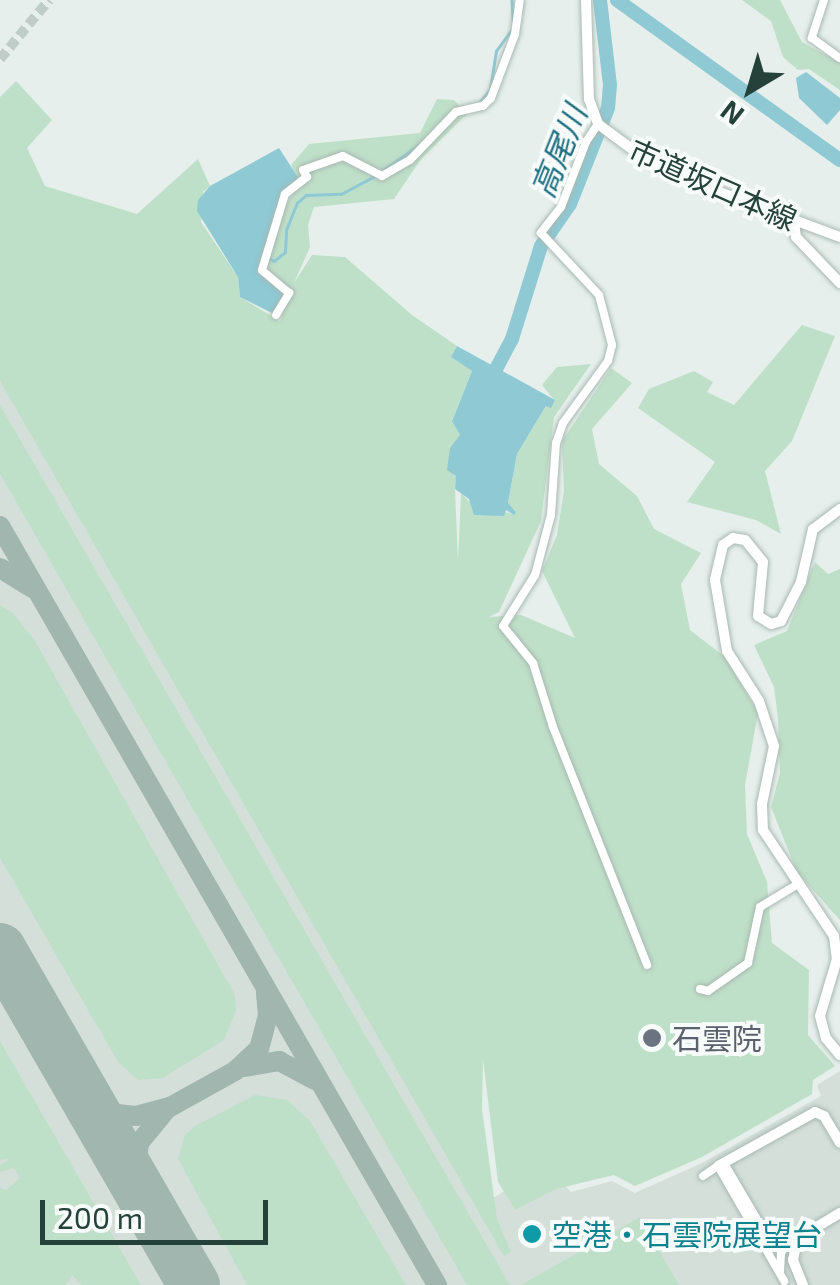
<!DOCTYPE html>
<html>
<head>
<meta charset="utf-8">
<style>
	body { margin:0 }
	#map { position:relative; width:840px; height:1285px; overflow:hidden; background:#e6efeb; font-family:"Exo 2","Noto Sans JP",sans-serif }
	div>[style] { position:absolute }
	.built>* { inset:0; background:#d4dfda }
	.green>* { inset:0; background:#bfe0c8 }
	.water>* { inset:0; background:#8ec9d4 }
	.stream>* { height:2.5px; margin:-1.25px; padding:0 1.25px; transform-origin:1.25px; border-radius:1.25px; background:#8ec9d4 }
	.river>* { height:14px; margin:-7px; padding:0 7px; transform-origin:7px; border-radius:7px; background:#8ec9d4 }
	.taxiway>* { height:20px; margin:-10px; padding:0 10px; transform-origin:10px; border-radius:10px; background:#a2b6b0 }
	.runway>* { height:52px; margin:-26px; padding:0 26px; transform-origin:26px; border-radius:26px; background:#a2b6b0 }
	.secondary-tunnel>* { height:10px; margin-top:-5px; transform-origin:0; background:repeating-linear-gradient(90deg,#bfccc8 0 10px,transparent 0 15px) }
	.roads { filter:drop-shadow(0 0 2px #a8b8b2) drop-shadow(0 0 2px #a8b8b2) }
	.street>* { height:8px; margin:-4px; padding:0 4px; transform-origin:4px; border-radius:4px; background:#fff }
	.secondary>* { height:10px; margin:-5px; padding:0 5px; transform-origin:5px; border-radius:5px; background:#fff }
	.dots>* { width:28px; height:28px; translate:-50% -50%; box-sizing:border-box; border:5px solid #f7fbf9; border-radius:50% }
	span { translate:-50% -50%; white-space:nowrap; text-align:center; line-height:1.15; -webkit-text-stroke:8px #f7fbf9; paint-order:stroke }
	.street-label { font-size:30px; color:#24423a }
	.worship-label { font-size:30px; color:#5b616d }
	.left { translate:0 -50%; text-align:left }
	.culture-label { font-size:30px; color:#0d838f }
	.water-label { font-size:32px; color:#1c6f80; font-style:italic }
	.north { position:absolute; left:700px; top:40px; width:100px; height:100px; -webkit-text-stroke:8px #f7fbf9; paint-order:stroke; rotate:218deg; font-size:28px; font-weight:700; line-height:40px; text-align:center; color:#24423a }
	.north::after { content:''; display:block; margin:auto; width:35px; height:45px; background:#24423a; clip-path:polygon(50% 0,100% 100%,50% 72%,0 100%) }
	.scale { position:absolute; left:40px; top:1200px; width:228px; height:45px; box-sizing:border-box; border:5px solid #24423a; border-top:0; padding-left:12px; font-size:30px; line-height:35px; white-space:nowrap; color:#24423a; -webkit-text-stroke:8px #f7fbf9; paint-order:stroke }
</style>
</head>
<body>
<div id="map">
	<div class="built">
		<i style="clip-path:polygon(0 338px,493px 1198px,546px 1166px,571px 1192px,612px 1181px,635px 1193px,704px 1162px,821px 1096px,817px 1085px,840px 1071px,840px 1285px,0 1285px)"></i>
	</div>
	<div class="green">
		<i style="clip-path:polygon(742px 0,780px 0,802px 42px,840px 63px,840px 90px,809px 69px,798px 70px,783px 57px,771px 21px)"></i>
		<i style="clip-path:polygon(16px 81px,52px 120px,27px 148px,45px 186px,137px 214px,198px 159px,210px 186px,203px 192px,201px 222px,238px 277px,240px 297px,280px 321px,289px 293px,263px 265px,274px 225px,300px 182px,291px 165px,309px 144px,420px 133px,437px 99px,454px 100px,467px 114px,421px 159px,394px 199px,314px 207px,308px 225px,310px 247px,294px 283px,312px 255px,345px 257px,412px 315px,457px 346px,451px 357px,472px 371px,452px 420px,460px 435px,455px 489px,458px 562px,461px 493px,472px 504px,513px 514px,516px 511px,508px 504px,517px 454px,547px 405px,555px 401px,542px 385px,557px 367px,591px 364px,554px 417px,541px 521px,499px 612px,489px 617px,521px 615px,575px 638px,542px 571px,557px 535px,564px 491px,562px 441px,611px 368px,632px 383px,592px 429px,599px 464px,637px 496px,654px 529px,701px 553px,681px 584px,690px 630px,725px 657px,758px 713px,745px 785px,747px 834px,767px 882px,772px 943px,809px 970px,808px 1035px,835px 1066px,813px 1080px,812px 1094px,702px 1157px,635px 1186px,614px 1175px,556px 1189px,515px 1210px,498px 1182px,483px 1059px,482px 1109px,497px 1219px,511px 1252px,504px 1256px,0 381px,0 97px)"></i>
		<i style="clip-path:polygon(802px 325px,835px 336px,792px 441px,765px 471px,781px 534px,756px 520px,687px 502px,715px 462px,638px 408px,649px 389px,694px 371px,713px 382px,707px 392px,734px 405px)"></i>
		<i style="clip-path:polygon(0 405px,510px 1285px,467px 1285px,0 474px)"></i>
		<i style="clip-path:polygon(815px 562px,828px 574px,840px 569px,840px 920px,797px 872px,771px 807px,780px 773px,778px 719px,774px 687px,754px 645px,787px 631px)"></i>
		<i style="clip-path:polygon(0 605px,13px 613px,35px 641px,235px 995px,236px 1011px,224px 1040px,163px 1078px,138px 1080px,118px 1062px,0 858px)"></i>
		<i style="clip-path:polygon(0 1041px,141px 1285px,82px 1285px,72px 1275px,66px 1285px,0 1285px,0 1188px,6px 1190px,20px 1178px,14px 1168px,0 1172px,0 1165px,9px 1159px,0 1160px)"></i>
		<i style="clip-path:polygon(255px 1095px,287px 1100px,310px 1121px,406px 1285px,247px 1285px,178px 1159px,185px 1135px,195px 1126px)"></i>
		<i style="clip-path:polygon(640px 1217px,679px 1285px,521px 1285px)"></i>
	</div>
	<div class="water">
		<i style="clip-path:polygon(806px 72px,840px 98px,840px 110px,827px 125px,799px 98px,796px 78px)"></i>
		<i style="clip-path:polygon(279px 148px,301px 182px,285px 194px,262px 270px,289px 293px,276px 315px,240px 297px,238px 277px,197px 211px,198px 200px,210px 186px)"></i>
		<i style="clip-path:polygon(457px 346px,555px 400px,551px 408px,546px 406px,517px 454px,508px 503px,516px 512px,514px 515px,506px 510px,504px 516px,474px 515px,469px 499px,455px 489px,456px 476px,447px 470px,450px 448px,460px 435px,452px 421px,472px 371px,451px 357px)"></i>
	</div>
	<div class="stream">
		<i style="left:512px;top:0;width:21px;rotate:87deg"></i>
		<i style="left:478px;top:104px;width:19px;rotate:-51deg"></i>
		<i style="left:490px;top:89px;width:38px;rotate:-81deg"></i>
		<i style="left:496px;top:51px;width:27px;rotate:-54deg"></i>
		<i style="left:382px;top:171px;width:47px;rotate:-35.4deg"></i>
		<i style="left:267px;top:257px;width:8px;rotate:30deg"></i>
		<i style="left:274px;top:261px;width:14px;rotate:-39deg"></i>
		<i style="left:285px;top:252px;width:22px;rotate:-87deg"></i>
		<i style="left:286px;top:230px;width:29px;rotate:-68deg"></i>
		<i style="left:297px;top:203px;width:12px;rotate:-42deg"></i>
		<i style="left:306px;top:195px;width:35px;rotate:-2deg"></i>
		<i style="left:341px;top:194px;width:38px;rotate:-28deg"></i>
	</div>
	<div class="river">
		<i style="left:617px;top:0;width:274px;rotate:35.7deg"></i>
		<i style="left:496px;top:369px;width:34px;rotate:-62deg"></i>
		<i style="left:512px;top:339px;width:97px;rotate:-72.7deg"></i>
		<i style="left:541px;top:246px;width:51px;rotate:-55.4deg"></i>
		<i style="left:570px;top:204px;width:103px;rotate:-68.4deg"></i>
		<i style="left:608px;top:108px;width:23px;rotate:-85deg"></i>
		<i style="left:610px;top:85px;width:86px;rotate:-96.7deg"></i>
	</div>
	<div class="taxiway">
		<i style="left:0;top:526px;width:876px;rotate:60.07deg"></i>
		<i style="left:0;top:568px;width:38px;rotate:32deg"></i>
		<i style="left:245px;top:1067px;width:35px;rotate:-10deg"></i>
		<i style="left:279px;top:1061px;width:40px;rotate:28deg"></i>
		<i style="left:76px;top:1080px;width:35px;rotate:46deg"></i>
		<i style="left:100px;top:1105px;width:19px;rotate:28deg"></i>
		<i style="left:117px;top:1114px;width:19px;rotate:6deg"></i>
		<i style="left:136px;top:1116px;width:35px;rotate:-15deg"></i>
		<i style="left:170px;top:1107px;width:74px;rotate:-29deg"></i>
		<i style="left:235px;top:1071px;width:33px;rotate:-43deg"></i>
		<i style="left:259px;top:1049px;width:34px;rotate:-75deg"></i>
		<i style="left:268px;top:1016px;width:23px;rotate:-95deg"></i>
		<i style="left:146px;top:1201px;width:32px;rotate:-108deg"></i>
		<i style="left:136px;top:1171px;width:28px;rotate:-84deg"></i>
		<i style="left:139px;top:1143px;width:43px;rotate:-50.7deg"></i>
	</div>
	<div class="runway">
		<i style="left:0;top:949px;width:388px;rotate:60deg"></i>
	</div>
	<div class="secondary-tunnel">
		<i style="left:0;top:59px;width:77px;rotate:-50.3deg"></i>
	</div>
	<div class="roads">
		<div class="street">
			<i style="left:824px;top:0;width:40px;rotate:108deg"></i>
			<i style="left:812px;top:38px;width:34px;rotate:36deg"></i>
			<i style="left:598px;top:124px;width:22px;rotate:124deg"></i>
			<i style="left:586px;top:142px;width:70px;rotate:111deg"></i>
			<i style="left:561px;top:207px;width:33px;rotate:128deg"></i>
			<i style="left:541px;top:233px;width:85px;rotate:46.9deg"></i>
			<i style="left:599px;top:295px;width:52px;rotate:75.4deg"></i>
			<i style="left:612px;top:345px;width:16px;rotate:104deg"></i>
			<i style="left:608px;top:361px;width:77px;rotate:126deg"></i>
			<i style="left:563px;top:423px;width:21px;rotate:109deg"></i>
			<i style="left:556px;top:443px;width:72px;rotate:94deg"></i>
			<i style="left:551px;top:515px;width:62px;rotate:104.9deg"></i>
			<i style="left:535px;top:575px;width:60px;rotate:122.1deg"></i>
			<i style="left:503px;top:626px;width:48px;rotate:51deg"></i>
			<i style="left:533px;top:663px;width:67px;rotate:72.6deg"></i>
			<i style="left:553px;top:727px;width:256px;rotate:68.4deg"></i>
			<i style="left:276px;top:315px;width:26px;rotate:-59deg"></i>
			<i style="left:289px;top:293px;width:35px;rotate:-140deg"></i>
			<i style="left:262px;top:270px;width:79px;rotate:-73.2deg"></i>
			<i style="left:285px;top:194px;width:28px;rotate:-38deg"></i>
			<i style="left:307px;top:177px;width:8px;rotate:-120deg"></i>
			<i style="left:303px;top:170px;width:42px;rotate:-19.3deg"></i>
			<i style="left:343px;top:156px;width:44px;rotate:27.1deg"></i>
			<i style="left:382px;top:176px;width:32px;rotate:-30deg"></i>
			<i style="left:410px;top:160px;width:66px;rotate:-46.2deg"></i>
			<i style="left:456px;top:112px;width:28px;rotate:-13deg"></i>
			<i style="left:483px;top:106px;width:11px;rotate:-45deg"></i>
			<i style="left:491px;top:98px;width:68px;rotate:-69.4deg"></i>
			<i style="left:515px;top:34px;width:34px;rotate:-82deg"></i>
			<i style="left:700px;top:989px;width:8px;rotate:14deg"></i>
			<i style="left:708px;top:991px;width:49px;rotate:-35deg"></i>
			<i style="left:748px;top:963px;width:57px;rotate:-77.9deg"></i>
			<i style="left:760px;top:907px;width:44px;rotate:-31.2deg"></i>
			<i style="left:724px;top:1163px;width:87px;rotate:59.6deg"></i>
			<i style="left:768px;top:1238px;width:14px;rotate:17deg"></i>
			<i style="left:781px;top:1242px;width:34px;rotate:-28deg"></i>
			<i style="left:703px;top:1176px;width:18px;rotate:-34deg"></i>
			<i style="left:718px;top:1166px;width:133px;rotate:60.1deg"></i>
			<i style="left:780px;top:1272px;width:19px;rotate:-87deg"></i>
			<i style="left:781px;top:1253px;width:17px;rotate:-57deg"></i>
		</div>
		<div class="secondary">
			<i style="left:586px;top:0;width:99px;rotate:88.3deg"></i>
			<i style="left:589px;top:99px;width:27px;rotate:70deg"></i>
			<i style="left:598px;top:124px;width:52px;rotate:36.4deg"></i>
			<i style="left:640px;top:155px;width:82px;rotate:25.3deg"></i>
			<i style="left:714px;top:190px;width:134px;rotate:20.5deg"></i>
			<i style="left:794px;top:221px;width:16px;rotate:83deg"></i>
			<i style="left:796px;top:237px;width:64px;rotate:46.3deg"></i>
			<i style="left:840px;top:509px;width:34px;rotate:143deg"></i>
			<i style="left:813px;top:529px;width:54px;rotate:102.8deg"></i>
			<i style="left:801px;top:582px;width:44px;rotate:117.1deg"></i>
			<i style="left:781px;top:621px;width:10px;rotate:163deg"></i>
			<i style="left:771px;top:624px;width:15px;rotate:-148deg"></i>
			<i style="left:758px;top:616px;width:54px;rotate:-84.7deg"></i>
			<i style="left:763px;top:562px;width:28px;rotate:-129deg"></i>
			<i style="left:745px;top:540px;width:12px;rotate:-171deg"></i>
			<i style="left:733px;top:538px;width:12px;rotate:145deg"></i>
			<i style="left:723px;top:545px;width:36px;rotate:103deg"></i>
			<i style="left:715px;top:580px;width:72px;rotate:80.4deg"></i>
			<i style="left:727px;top:651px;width:59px;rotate:57.4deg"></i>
			<i style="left:759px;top:701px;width:47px;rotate:71.6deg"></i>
			<i style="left:774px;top:746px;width:59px;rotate:101.7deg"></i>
			<i style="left:762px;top:804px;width:26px;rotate:88deg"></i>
			<i style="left:763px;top:830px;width:128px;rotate:56.2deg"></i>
			<i style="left:834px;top:936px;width:23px;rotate:83deg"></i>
			<i style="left:837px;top:959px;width:59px;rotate:106.6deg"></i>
			<i style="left:820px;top:1016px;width:23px;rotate:75deg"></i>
			<i style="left:826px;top:1038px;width:22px;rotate:51deg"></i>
			<i style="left:718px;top:1166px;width:111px;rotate:-29.1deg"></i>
			<i style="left:815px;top:1112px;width:10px;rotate:24deg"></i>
			<i style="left:824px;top:1116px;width:31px;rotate:59deg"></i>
			<i style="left:803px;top:1285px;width:27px;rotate:-112deg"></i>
			<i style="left:793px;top:1260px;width:14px;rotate:-78deg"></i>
			<i style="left:796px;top:1246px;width:15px;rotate:-53deg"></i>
			<i style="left:805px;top:1234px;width:41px;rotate:-31deg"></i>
		</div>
	</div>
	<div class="dots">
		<i style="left:652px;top:1038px;background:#6b7280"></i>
		<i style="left:532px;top:1234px;background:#0f9aa8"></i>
	</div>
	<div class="street-label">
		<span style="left:713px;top:184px;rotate:24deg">市道坂口本線</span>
	</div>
	<div class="worship-label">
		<span class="left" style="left:672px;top:1038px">石雲院</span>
	</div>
	<div class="culture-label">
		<span class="left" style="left:552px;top:1234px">空港・石雲院展望台</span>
	</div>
	<div class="water-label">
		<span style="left:558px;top:151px;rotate:-68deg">高尾川</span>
	</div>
	<div class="north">N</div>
	<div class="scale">200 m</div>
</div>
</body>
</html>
